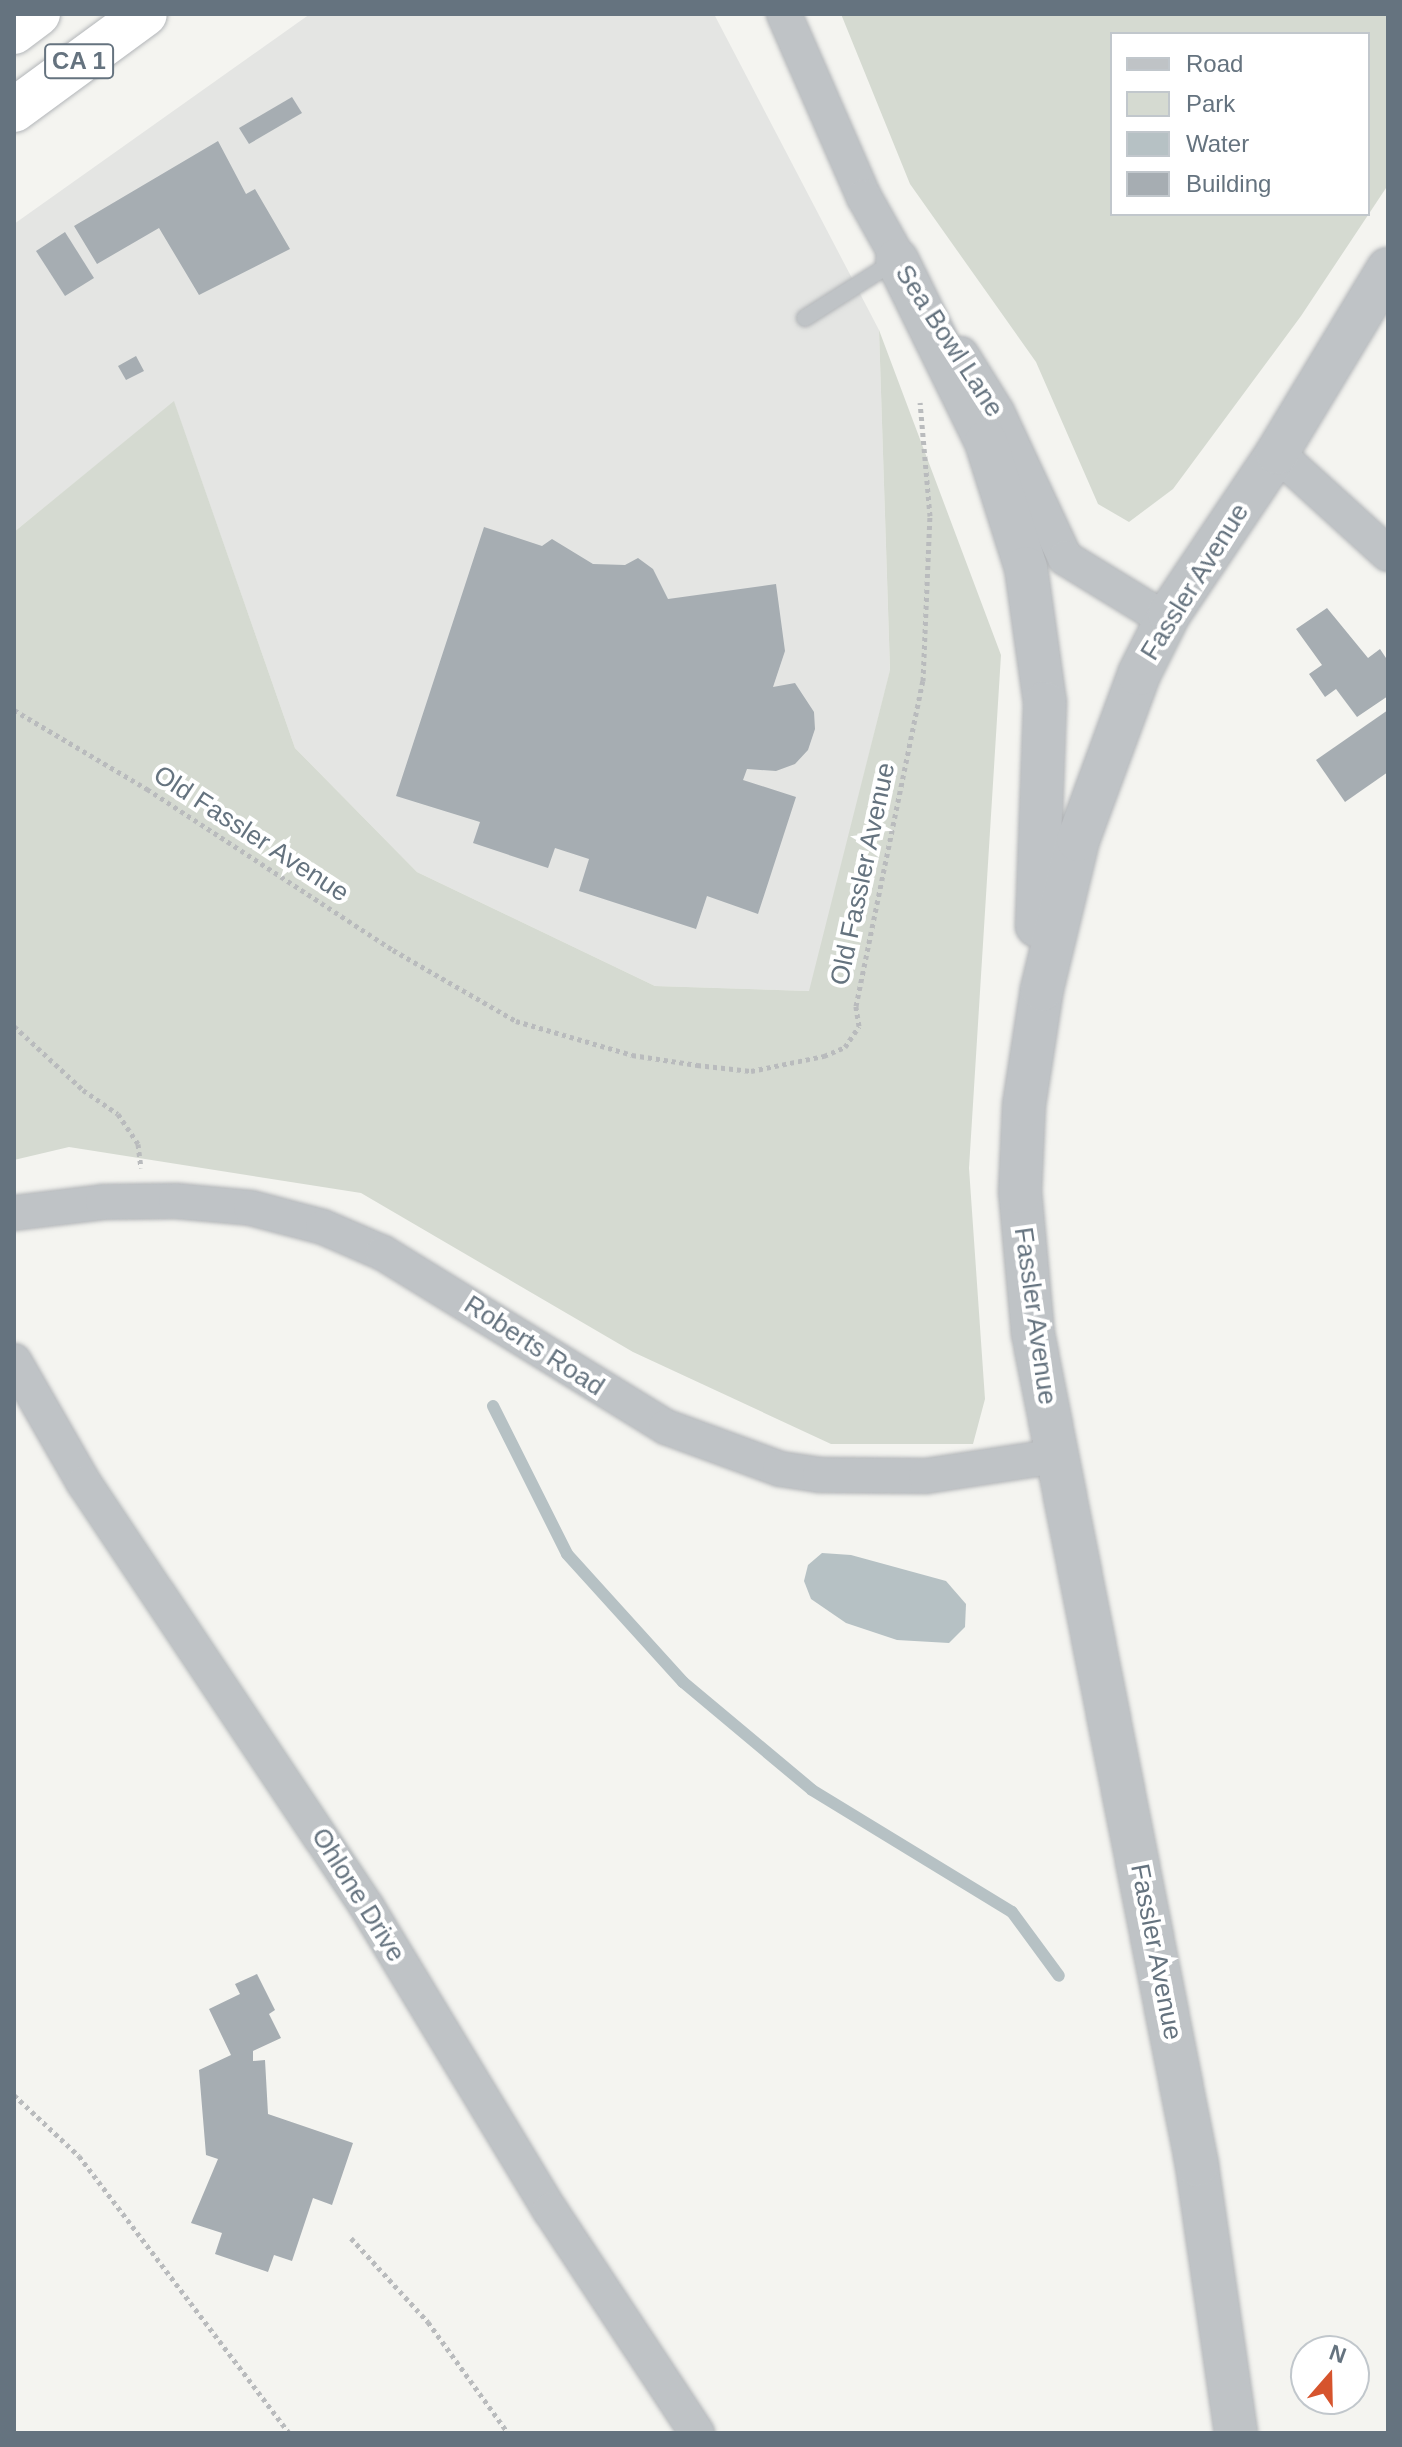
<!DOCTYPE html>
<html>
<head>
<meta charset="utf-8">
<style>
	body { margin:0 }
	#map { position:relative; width:1402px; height:2447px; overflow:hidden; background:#f4f4f0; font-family:Arial,sans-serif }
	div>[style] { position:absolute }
	.built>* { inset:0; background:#e4e5e3 }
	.green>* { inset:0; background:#d5dad1 }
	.water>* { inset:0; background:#b6c1c4 }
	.stream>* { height:12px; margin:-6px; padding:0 6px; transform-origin:6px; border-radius:6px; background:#b6c1c4 }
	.building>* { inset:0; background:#a6adb2 }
	.path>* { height:5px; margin-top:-2.5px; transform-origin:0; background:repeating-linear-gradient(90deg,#b9bbbd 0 4px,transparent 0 8px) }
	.roads { filter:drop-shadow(0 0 2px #b2b5b8) drop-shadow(0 0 2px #b2b5b8) }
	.service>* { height:16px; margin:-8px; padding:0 8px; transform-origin:8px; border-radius:8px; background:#bfc3c6 }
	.minor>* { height:34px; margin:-17px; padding:0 17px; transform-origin:17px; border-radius:17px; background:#bfc3c6 }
	.tertiary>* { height:42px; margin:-21px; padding:0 21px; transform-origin:21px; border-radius:21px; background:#bfc3c6 }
	.trunk>* { height:44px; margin:-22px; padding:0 22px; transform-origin:22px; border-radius:22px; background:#fff }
	span { translate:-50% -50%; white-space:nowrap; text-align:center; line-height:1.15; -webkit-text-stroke:8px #fff; paint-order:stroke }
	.shield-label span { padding:2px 6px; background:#fff; border:2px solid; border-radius:6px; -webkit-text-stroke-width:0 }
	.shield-label { font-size:24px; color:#65737f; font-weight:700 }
	.street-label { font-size:26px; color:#65737f }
	.frame { position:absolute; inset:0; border:16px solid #65737f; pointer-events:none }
	.legend { position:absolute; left:1110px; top:32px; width:260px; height:184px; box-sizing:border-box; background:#fff; border:2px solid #c1c7cc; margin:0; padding:10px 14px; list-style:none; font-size:24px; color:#65737f }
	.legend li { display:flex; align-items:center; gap:16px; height:40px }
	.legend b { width:40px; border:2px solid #c1c7cc }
	.north { position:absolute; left:1290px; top:2335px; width:80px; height:80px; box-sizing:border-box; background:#fff; border:2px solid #c1c7cc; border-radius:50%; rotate:20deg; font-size:22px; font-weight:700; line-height:32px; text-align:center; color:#65737f }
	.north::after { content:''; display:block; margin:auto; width:28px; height:36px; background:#d6542d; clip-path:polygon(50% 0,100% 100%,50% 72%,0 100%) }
</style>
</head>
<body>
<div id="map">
	<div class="built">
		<i style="clip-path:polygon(310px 14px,714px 14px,879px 330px,890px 671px,810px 991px,655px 986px,417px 872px,295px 748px,174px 402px,14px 532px,14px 224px)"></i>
	</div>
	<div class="green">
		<i style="clip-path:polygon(evenodd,841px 14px,1388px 14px,1388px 185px,1301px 316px,1173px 489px,1129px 522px,1098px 504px,1036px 362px,910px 184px,841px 14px,1112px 34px,1368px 34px,1368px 214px,1112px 214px,1112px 34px)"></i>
		<i style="clip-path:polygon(879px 330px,1001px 655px,969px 1168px,985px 1399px,973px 1444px,831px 1444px,633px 1352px,361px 1193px,69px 1147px,14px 1160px,14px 532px,174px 401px,295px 748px,417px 872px,655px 986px,809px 991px,890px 670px)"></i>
	</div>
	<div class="water">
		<i style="clip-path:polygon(822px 1553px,851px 1555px,946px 1581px,966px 1604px,965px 1627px,949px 1643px,897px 1640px,846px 1623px,811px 1599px,804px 1581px,808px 1565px)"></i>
	</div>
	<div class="stream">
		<i style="left:493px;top:1406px;width:165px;rotate:63.4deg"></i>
		<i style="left:567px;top:1554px;width:173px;rotate:47.8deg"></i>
		<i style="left:683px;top:1682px;width:168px;rotate:39.9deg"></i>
		<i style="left:812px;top:1790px;width:234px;rotate:31.4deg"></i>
		<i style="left:1012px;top:1912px;width:79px;rotate:53.7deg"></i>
	</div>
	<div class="building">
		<i style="clip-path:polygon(292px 97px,302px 113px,249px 144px,239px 128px)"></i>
		<i style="clip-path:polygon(218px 141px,246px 194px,255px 189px,290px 249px,199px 295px,159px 228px,97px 264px,74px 226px)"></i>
		<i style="clip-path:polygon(65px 232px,94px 278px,65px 296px,36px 251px)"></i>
		<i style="clip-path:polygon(136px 356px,144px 371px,126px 380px,118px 366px)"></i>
		<i style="clip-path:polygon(484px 527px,542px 546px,552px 539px,593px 564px,625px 565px,638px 558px,653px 569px,668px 599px,776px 584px,785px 651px,773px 687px,795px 683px,814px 712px,815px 729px,808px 750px,795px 764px,776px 771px,747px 769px,743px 780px,796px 797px,758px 914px,707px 896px,696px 929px,579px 891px,589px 859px,555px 848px,548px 868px,473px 843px,480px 822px,396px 796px)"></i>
		<i style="clip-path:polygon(1327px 608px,1368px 658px,1380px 649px,1388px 661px,1388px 696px,1357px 717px,1336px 689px,1325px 697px,1309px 674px,1322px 665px,1296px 629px)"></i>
		<i style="clip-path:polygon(1388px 710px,1388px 772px,1345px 802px,1316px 760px)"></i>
		<i style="clip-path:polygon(257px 1974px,275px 2010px,269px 2014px,281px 2038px,253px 2051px,253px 2061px,265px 2060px,268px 2114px,353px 2143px,332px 2205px,313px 2198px,292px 2261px,274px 2255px,268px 2272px,215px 2254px,222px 2233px,191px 2223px,218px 2159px,206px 2155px,199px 2070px,231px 2055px,209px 2009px,240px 1994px,235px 1984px)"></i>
	</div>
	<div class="path">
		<i style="left:14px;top:710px;width:155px;rotate:30.7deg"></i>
		<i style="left:147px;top:789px;width:294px;rotate:33.2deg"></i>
		<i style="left:393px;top:950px;width:142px;rotate:30deg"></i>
		<i style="left:516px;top:1021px;width:121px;rotate:16.3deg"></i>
		<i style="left:632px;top:1055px;width:66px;rotate:8.7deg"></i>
		<i style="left:697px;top:1065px;width:54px;rotate:6.3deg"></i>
		<i style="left:751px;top:1071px;width:75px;rotate:-11.6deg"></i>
		<i style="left:824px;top:1056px;width:23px;rotate:-23deg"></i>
		<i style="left:845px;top:1047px;width:25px;rotate:-56deg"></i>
		<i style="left:859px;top:1026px;width:20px;rotate:-99deg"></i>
		<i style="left:856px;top:1006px;width:332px;rotate:-78.4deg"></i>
		<i style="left:923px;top:681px;width:165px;rotate:-87.6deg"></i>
		<i style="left:930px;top:516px;width:114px;rotate:-95deg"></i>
		<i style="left:14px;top:1026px;width:94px;rotate:42.8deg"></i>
		<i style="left:83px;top:1090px;width:42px;rotate:34.4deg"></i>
		<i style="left:118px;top:1114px;width:36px;rotate:56deg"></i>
		<i style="left:138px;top:1144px;width:24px;rotate:83deg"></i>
		<i style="left:14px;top:2095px;width:89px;rotate:43.2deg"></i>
		<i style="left:79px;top:2156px;width:348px;rotate:52.8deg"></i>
		<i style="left:351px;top:2238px;width:114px;rotate:47.5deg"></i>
		<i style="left:428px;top:2322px;width:137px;rotate:54.2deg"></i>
	</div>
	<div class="roads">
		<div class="service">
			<i style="left:805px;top:318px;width:107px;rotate:-32.3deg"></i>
		</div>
		<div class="minor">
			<i style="left:784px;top:14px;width:200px;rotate:66.4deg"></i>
			<i style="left:864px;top:197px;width:96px;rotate:60.8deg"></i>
			<i style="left:961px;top:354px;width:68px;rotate:58.2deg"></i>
			<i style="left:997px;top:412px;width:161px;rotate:65deg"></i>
			<i style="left:1065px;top:558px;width:119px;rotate:31.5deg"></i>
			<i style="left:1277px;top:453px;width:150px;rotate:42.3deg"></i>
			<i style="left:14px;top:1213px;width:90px;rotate:-7deg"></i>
			<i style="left:103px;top:1202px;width:73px;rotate:-0.8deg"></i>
			<i style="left:176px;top:1201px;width:75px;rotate:5.3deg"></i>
			<i style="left:251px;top:1208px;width:74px;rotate:14.8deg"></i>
			<i style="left:323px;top:1227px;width:65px;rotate:23.4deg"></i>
			<i style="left:383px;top:1253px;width:332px;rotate:31.6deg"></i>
			<i style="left:666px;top:1427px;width:121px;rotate:20.2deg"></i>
			<i style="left:780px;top:1469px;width:40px;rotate:8.5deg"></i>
			<i style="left:820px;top:1475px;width:106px;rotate:0.5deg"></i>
			<i style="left:926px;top:1476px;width:132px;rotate:-8.7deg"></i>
			<i style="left:14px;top:1361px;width:141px;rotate:60.2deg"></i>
			<i style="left:84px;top:1483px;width:510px;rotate:56.28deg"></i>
			<i style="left:367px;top:1907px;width:354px;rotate:58.9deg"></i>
			<i style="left:550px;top:2210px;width:267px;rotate:56.6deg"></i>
		</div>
		<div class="tertiary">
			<i style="left:897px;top:260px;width:203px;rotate:63.9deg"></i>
			<i style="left:986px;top:442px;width:132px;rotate:72.4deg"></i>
			<i style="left:1026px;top:568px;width:136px;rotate:82deg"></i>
			<i style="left:1045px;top:703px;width:223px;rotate:92.1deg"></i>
			<i style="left:1236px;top:2433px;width:271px;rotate:-98.3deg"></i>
			<i style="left:1197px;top:2165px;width:847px;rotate:-101.16deg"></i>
			<i style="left:1033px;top:1334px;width:143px;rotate:-95.2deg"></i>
			<i style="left:1020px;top:1192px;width:87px;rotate:-87.4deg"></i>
			<i style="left:1024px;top:1105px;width:117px;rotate:-81.2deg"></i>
			<i style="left:1042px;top:989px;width:153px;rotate:-76.4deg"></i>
			<i style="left:1078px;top:840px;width:177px;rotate:-69.8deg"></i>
			<i style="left:1139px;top:674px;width:67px;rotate:-63.4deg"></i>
			<i style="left:1169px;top:614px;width:194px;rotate:-56.1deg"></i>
			<i style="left:1277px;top:453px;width:215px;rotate:-58.9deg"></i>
		</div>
		<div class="trunk">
			<i style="left:14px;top:32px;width:30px;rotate:-37deg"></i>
			<i style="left:14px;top:110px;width:162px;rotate:-36.2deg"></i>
		</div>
	</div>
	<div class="shield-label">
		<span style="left:79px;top:61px">CA 1</span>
	</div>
	<div class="street-label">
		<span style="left:949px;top:341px;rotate:57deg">Sea Bowl Lane</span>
		<span style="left:1195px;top:582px;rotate:-58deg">Fassler Avenue</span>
		<span style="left:251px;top:834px;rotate:33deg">Old Fassler Avenue</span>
		<span style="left:863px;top:874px;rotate:-78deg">Old Fassler Avenue</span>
		<span style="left:1035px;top:1316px;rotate:82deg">Fassler Avenue</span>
		<span style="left:534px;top:1346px;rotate:33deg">Roberts Road</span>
		<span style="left:358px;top:1895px;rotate:58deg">Ohlone Drive</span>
		<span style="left:1156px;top:1952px;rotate:79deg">Fassler Avenue</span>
	</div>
	<div class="frame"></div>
	<ul class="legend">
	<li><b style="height:10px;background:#bfc3c6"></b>Road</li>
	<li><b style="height:22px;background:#d5dad1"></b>Park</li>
	<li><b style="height:22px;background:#b6c1c4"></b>Water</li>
	<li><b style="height:22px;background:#a6adb2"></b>Building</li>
	</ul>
	<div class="north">N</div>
</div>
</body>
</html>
